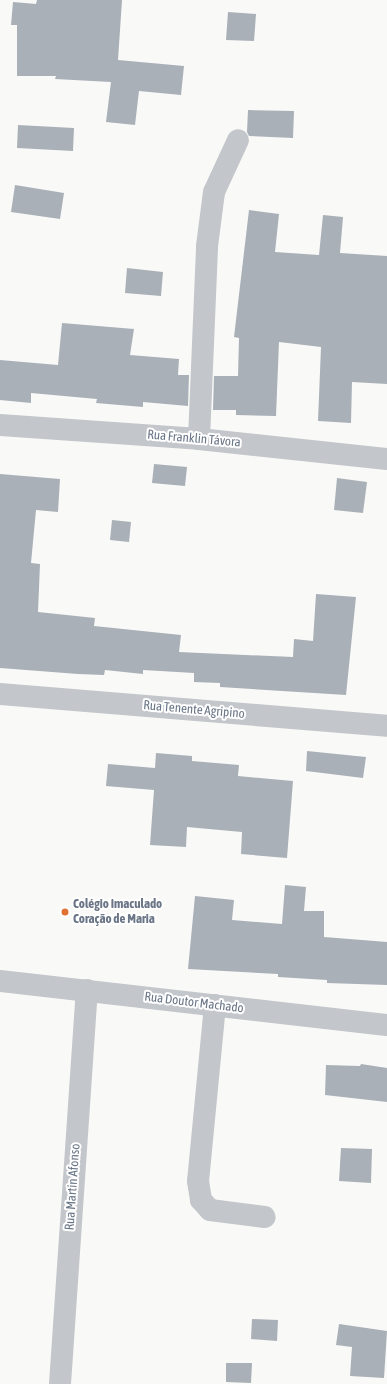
<!DOCTYPE html>
<html>
<head>
<meta charset="utf-8">
<style>
	body { margin:0 }
	#map { position:relative; width:387px; height:1384px; overflow:hidden; background:#f9f9f7; font-family:"Asap Condensed",sans-serif }
	div>[style] { position:absolute }
	.building>* { inset:0; background:#aab0b8 }
	.minor>* { height:22px; margin:-11px; padding:0 11px; transform-origin:11px; border-radius:11px; background:#c3c6ca }
	.dots>* { width:11px; height:11px; translate:-50% -50%; box-sizing:border-box; border:2px solid #fff; border-radius:50% }
	span { translate:-50% -50%; white-space:nowrap; text-align:center; line-height:1.15; -webkit-text-stroke:4px #fff; paint-order:stroke }
	.street-label { font-size:13px; color:#6a7687 }
	.poi-label { font-size:13px; color:#6a7687; font-weight:700 }
	.left { translate:0 -50%; text-align:left }
</style>
</head>
<body>
<div id="map">
	<div class="building">
		<i style="clip-path:polygon(37px 0,122px 0,118px 60px,184px 66px,181px 95px,139px 91px,135px 125px,106px 122px,111px 82px,55px 79px,56px 76px,17px 76px,17px 25px,11px 25px,13px 2px,36px 4px)"></i>
		<i style="clip-path:polygon(228px 12px,256px 14px,254px 41px,226px 40px)"></i>
		<i style="clip-path:polygon(248px 110px,294px 111px,293px 138px,249px 136px,247px 132px)"></i>
		<i style="clip-path:polygon(18px 125px,74px 128px,73px 151px,17px 148px)"></i>
		<i style="clip-path:polygon(15px 185px,64px 193px,60px 219px,11px 212px)"></i>
		<i style="clip-path:polygon(249px 210px,279px 214px,275px 252px,319px 255px,323px 215px,343px 217px,340px 253px,387px 256px,387px 384px,352px 382px,351px 423px,318px 421px,321px 347px,279px 342px,276px 416px,236px 415px,236px 410px,213px 410px,214px 376px,238px 376px,239px 338px,234px 337px)"></i>
		<i style="clip-path:polygon(127px 268px,163px 272px,161px 296px,125px 293px)"></i>
		<i style="clip-path:polygon(62px 323px,134px 329px,130px 355px,179px 359px,178px 375px,189px 375px,188px 406px,143px 402px,143px 407px,96px 403px,97px 399px,31px 393px,31px 403px,0 400px,0 360px,58px 365px)"></i>
		<i style="clip-path:polygon(154px 464px,187px 467px,185px 486px,152px 483px)"></i>
		<i style="clip-path:polygon(0 474px,60px 479px,58px 512px,36px 510px,31px 563px,40px 564px,38px 612px,95px 618px,94px 626px,181px 635px,179px 652px,293px 657px,294px 639px,313px 641px,316px 594px,356px 597px,346px 695px,220px 687px,220px 683px,194px 682px,194px 673px,143px 670px,143px 674px,105px 670px,104px 675px,78px 674px,0 668px)"></i>
		<i style="clip-path:polygon(337px 478px,367px 482px,363px 513px,334px 510px)"></i>
		<i style="clip-path:polygon(112px 520px,131px 522px,129px 542px,110px 540px)"></i>
		<i style="clip-path:polygon(307px 751px,366px 757px,363px 778px,306px 771px)"></i>
		<i style="clip-path:polygon(156px 753px,192px 756px,192px 761px,239px 765px,238px 776px,293px 781px,287px 858px,241px 854px,242px 832px,187px 827px,186px 847px,150px 845px,154px 790px,106px 786px,108px 764px,155px 768px)"></i>
		<i style="clip-path:polygon(285px 885px,306px 887px,304px 911px,324px 911px,324px 937px,387px 942px,387px 985px,327px 983px,327px 980px,278px 977px,278px 974px,188px 969px,195px 896px,234px 900px,232px 920px,282px 924px)"></i>
		<i style="clip-path:polygon(361px 1064px,387px 1068px,387px 1102px,325px 1095px,326px 1065px,360px 1066px)"></i>
		<i style="clip-path:polygon(341px 1148px,372px 1149px,371px 1183px,339px 1181px)"></i>
		<i style="clip-path:polygon(252px 1319px,278px 1320px,277px 1341px,251px 1339px)"></i>
		<i style="clip-path:polygon(339px 1324px,387px 1331px,384px 1378px,350px 1376px,352px 1347px,336px 1345px)"></i>
		<i style="clip-path:polygon(226px 1363px,252px 1363px,251px 1383px,226px 1382px)"></i>
	</div>
	<div class="minor">
		<i style="left:0;top:425px;width:199px;rotate:4deg"></i>
		<i style="left:199px;top:439px;width:189px;rotate:6.1deg"></i>
		<i style="left:199px;top:439px;width:193px;rotate:-87.6deg"></i>
		<i style="left:207px;top:246px;width:54px;rotate:-82.6deg"></i>
		<i style="left:214px;top:192px;width:57px;rotate:-65.2deg"></i>
		<i style="left:0;top:694px;width:388px;rotate:4.7deg"></i>
		<i style="left:0;top:981px;width:389px;rotate:6.5deg"></i>
		<i style="left:215px;top:1005px;width:177px;rotate:95.5deg"></i>
		<i style="left:198px;top:1181px;width:19px;rotate:81deg"></i>
		<i style="left:201px;top:1200px;width:13px;rotate:48deg"></i>
		<i style="left:210px;top:1210px;width:55px;rotate:7.3deg"></i>
		<i style="left:60px;top:1384px;width:395px;rotate:-86.1deg"></i>
	</div>
	<div class="dots">
		<i style="left:65px;top:912px;background:#de7133"></i>
	</div>
	<div class="street-label">
		<span style="left:194px;top:439px;rotate:5deg">Rua Franklin Távora</span>
		<span style="left:194px;top:710px;rotate:5deg">Rua Tenente Agripino</span>
		<span style="left:194px;top:1003px;rotate:7deg">Rua Doutor Machado</span>
		<span style="left:73px;top:1187px;rotate:-86deg">Rua Martin Afonso</span>
	</div>
	<div class="poi-label">
		<span class="left" style="left:73px;top:912px">Colégio Imaculado<br>Coração de Maria</span>
	</div>
</div>
</body>
</html>
